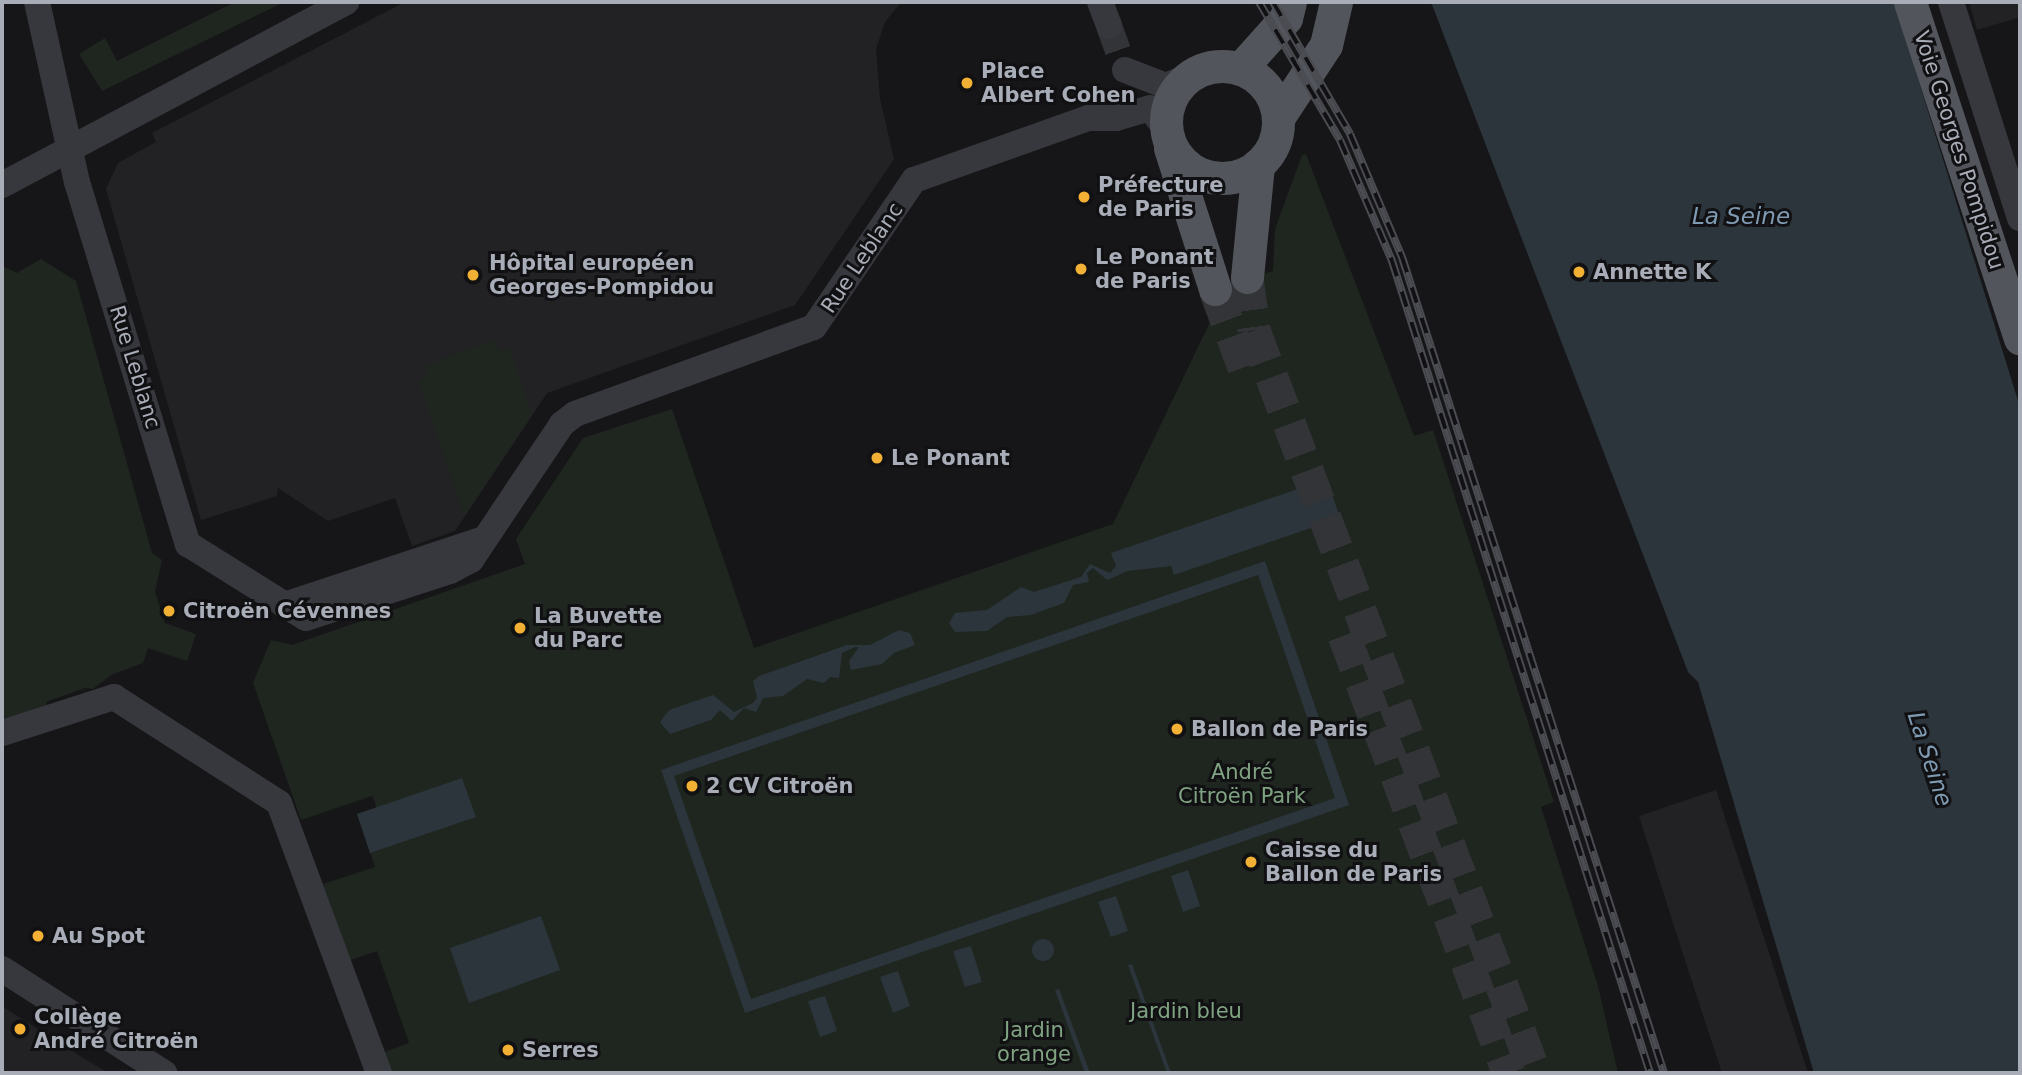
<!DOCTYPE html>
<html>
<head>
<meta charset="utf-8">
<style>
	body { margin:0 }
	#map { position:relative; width:2022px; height:1075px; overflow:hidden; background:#161618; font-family:"DejaVu Sans",sans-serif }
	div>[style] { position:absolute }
	.built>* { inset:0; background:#222225 }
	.green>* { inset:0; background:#1e261f }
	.water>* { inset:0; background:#2c353c }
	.round { border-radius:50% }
	.minor-tunnel>* { height:26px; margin-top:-13px; transform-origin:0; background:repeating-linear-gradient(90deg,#333438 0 26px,transparent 0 39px) }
	.major-tunnel>* { height:33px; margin-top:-16.5px; transform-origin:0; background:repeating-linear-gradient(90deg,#333438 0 33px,transparent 0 50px) }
	.minor>* { height:26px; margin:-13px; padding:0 13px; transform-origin:13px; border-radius:13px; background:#37383d }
	.major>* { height:33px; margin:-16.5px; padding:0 16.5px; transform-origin:16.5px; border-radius:16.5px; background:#53555c }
	.major>.ring { margin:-16.5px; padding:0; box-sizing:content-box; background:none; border:33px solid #53555c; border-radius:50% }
	.rail>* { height:8px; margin-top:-4px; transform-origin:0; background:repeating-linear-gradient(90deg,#111113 0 16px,#4a4c52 0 32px); box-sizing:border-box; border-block:2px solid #4a4c52 }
	.dots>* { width:19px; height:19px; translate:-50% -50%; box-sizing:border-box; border:4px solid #111113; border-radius:50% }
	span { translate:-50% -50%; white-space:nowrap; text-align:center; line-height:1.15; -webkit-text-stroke:6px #111113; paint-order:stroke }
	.poi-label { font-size:21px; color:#a8adb8; font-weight:700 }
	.left { translate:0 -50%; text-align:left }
	.street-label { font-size:21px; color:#a8adb8 }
	.park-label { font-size:21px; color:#7fa381 }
	.water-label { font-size:23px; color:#7f9bb3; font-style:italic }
	.frame { position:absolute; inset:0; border:4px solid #a8adb8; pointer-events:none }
</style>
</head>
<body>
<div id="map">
	<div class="built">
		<i style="clip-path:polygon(405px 2px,901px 2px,885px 22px,876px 49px,880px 99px,894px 159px,795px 305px,547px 393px,455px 531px,412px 546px,395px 498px,328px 521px,278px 488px,277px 496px,201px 520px,106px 189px,118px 163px,156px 142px,152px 133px)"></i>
		<i style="clip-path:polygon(1969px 2px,2020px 2px,2020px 17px,1977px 30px)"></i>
		<i style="clip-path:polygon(1716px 790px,1808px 1073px,1722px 1073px,1681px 948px,1639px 816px)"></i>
		<i style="clip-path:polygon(2px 1006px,80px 1056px,109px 1073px,2px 1073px)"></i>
	</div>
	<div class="green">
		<i style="clip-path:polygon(235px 2px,284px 2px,102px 91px,79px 54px,105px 38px,117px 61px)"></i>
		<i style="clip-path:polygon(1306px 154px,1414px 436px,1433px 430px,1554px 802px,1541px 807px,1598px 986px,1618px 1073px,391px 1073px,384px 1052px,409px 1043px,377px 951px,350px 960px,323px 884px,375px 867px,357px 814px,376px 808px,375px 802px,372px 796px,301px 820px,253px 683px,271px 640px,292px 645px,525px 564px,516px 539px,583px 438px,672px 409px,754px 648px,1113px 524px,1210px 322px,1201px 297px,1273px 271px,1275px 229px,1302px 155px)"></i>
		<i style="clip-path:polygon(41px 259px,76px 281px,152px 553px,162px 560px,155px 591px,165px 623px,196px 634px,187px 661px,148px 648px,143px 663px,111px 675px,93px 689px,85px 688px,46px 702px,47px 706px,2px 719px,2px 266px,17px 273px)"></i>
		<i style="clip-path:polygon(495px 340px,499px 351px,510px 348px,532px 415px,465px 516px,418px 380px,428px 376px,424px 366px)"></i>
	</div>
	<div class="water">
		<i style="clip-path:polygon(1431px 2px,1894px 2px,2020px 407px,2020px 1073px,1814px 1073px,1698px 682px,1688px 672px)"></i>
		<i style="clip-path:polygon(1327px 479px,1340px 518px,1174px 575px,1171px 566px,1128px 571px,1107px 580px,1093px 568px,1087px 573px,1089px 582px,1073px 585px,1064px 603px,1031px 615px,1007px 617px,987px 631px,955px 632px,949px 623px,955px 613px,987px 610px,1021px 587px,1034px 592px,1081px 577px,1090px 564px,1110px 573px,1116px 566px,1111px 553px)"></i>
		<i style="clip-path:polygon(evenodd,1265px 561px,1349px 805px,745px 1013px,661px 770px,1265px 561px,1258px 575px,1335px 798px,751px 999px,674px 776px,1258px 575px)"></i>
		<i style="clip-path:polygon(899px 630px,910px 633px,915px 645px,894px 653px,882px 664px,851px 670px,849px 661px,859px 647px,855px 647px,842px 653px,839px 678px,830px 677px,824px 683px,807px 679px,783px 696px,763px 698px,756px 712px,744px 708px,732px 721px,720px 710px,711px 720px,670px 734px,660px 722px,669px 710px,713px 695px,734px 712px,753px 703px,757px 698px,753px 681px,759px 676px,847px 645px,870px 645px)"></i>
		<i style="clip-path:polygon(462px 778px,476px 817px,370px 853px,357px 814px)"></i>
		<i style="clip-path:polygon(1188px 870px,1200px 906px,1183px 912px,1171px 876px)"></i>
		<i style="clip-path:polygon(1116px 896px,1128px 931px,1111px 937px,1098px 902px)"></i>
		<i style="clip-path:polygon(541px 916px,560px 970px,469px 1003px,450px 948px)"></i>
		<i class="round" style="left:1032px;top:939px;width:22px;height:22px"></i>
		<i style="clip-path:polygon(971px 946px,982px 982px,965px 987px,953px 951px)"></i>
		<i style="clip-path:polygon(1132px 964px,1171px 1073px,1167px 1073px,1128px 965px)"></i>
		<i style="clip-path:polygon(898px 971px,910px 1006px,893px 1013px,880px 977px)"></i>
		<i style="clip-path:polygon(1059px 989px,1090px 1073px,1085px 1073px,1055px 990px)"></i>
		<i style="clip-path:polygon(825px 996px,837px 1031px,820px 1037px,808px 1001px)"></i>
	</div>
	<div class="minor-tunnel">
		<i style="left:1109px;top:26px;width:32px;rotate:70deg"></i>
	</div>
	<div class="major-tunnel">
		<i style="left:1247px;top:277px;width:53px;rotate:82.5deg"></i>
		<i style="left:1254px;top:330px;width:794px;rotate:69.28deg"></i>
		<i style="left:1215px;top:289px;width:89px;rotate:69.5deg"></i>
		<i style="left:1344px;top:635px;width:468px;rotate:69.4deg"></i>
	</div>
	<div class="minor">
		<i style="left:37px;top:2px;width:184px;rotate:77.5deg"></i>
		<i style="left:77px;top:182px;width:379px;rotate:73deg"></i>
		<i style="left:188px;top:544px;width:139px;rotate:32.1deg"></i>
		<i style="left:306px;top:618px;width:151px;rotate:-18.1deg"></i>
		<i style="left:450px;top:571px;width:24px;rotate:-28deg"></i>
		<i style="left:471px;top:560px;width:164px;rotate:-56.2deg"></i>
		<i style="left:562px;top:424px;width:16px;rotate:-38deg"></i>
		<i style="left:575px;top:414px;width:254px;rotate:-20deg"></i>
		<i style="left:814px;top:327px;width:178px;rotate:-55.8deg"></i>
		<i style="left:914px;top:180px;width:185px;rotate:-19.6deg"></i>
		<i style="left:1088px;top:118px;width:28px"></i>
		<i style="left:1116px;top:118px;width:35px;rotate:-16deg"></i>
		<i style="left:1150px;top:108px;width:25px;rotate:53deg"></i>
		<i style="left:1100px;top:2px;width:26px;rotate:69deg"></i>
		<i style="left:1951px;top:2px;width:227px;rotate:72.3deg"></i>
		<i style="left:1125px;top:70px;width:44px;rotate:21.3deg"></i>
		<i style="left:1166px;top:86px;width:26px;rotate:-23deg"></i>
		<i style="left:2px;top:185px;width:390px;rotate:-28deg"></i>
		<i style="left:284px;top:605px;width:211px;rotate:-18.3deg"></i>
		<i style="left:2px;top:733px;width:118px;rotate:-17.8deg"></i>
		<i style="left:114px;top:697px;width:196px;rotate:32.7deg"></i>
		<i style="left:279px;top:803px;width:288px;rotate:69.7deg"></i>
		<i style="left:2px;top:969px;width:193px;rotate:32.7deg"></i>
	</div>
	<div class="major">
		<i style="left:1910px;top:2px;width:354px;rotate:71.9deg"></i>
		<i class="ring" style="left:1166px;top:66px;width:79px;height:79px"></i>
		<i style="left:1240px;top:69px;width:69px;rotate:-48deg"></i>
		<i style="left:1286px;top:18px;width:16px;rotate:-76deg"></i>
		<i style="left:1278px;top:118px;width:87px;rotate:-56.7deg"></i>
		<i style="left:1326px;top:45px;width:44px;rotate:-76.9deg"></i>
		<i style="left:1170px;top:148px;width:148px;rotate:72.3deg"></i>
		<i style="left:1247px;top:277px;width:113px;rotate:-84.4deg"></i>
	</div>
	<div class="rail">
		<i style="left:1259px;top:2px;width:160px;rotate:59.6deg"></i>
		<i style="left:1340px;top:140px;width:132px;rotate:66.7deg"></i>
		<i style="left:1392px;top:261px;width:852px;rotate:72.37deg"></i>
		<i style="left:1273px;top:2px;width:153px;rotate:59.7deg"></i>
		<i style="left:1350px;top:134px;width:134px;rotate:67.1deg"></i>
		<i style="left:1402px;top:257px;width:857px;rotate:72.2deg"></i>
	</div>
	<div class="dots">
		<i style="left:967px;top:83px;background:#f2b134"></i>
		<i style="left:1084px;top:197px;background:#f2b134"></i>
		<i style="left:1081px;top:269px;background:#f2b134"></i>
		<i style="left:1579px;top:272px;background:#f2b134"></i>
		<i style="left:473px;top:275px;background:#f2b134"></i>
		<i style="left:877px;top:458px;background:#f2b134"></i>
		<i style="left:169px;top:611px;background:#f2b134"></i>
		<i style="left:520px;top:628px;background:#f2b134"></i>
		<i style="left:1177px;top:729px;background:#f2b134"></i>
		<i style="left:692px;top:786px;background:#f2b134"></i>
		<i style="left:1251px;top:862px;background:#f2b134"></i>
		<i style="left:38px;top:936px;background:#f2b134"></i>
		<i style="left:20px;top:1029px;background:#f2b134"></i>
		<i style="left:508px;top:1050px;background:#f2b134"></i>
	</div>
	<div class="poi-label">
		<span class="left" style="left:981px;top:83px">Place<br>Albert Cohen</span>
		<span class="left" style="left:1098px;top:197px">Préfecture<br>de Paris</span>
		<span class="left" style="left:1095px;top:269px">Le Ponant<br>de Paris</span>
		<span class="left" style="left:489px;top:275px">Hôpital européen<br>Georges-Pompidou</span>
		<span class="left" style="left:1593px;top:272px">Annette K</span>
		<span class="left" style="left:891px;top:458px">Le Ponant</span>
		<span class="left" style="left:183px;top:611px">Citroën Cévennes</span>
		<span class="left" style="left:534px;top:628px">La Buvette<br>du Parc</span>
		<span class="left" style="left:1191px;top:729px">Ballon de Paris</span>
		<span class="left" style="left:706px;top:786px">2 CV Citroën</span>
		<span class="left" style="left:1265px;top:862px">Caisse du<br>Ballon de Paris</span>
		<span class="left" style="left:52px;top:936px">Au Spot</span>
		<span class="left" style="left:34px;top:1029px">Collège<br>André Citroën</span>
		<span class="left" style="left:522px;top:1050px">Serres</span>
	</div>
	<div class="street-label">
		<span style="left:1959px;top:150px;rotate:72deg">Voie Georges Pompidou</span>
		<span style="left:862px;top:258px;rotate:-56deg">Rue Leblanc</span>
		<span style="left:135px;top:367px;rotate:73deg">Rue Leblanc</span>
	</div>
	<div class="park-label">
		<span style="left:1242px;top:784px">André<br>Citroën Park</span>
		<span style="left:1186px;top:1011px">Jardin bleu</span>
		<span style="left:1034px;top:1042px">Jardin<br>orange</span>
	</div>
	<div class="water-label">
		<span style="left:1741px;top:216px">La Seine</span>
		<span style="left:1930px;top:759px;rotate:72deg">La Seine</span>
	</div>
	<div class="frame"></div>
</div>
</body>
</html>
